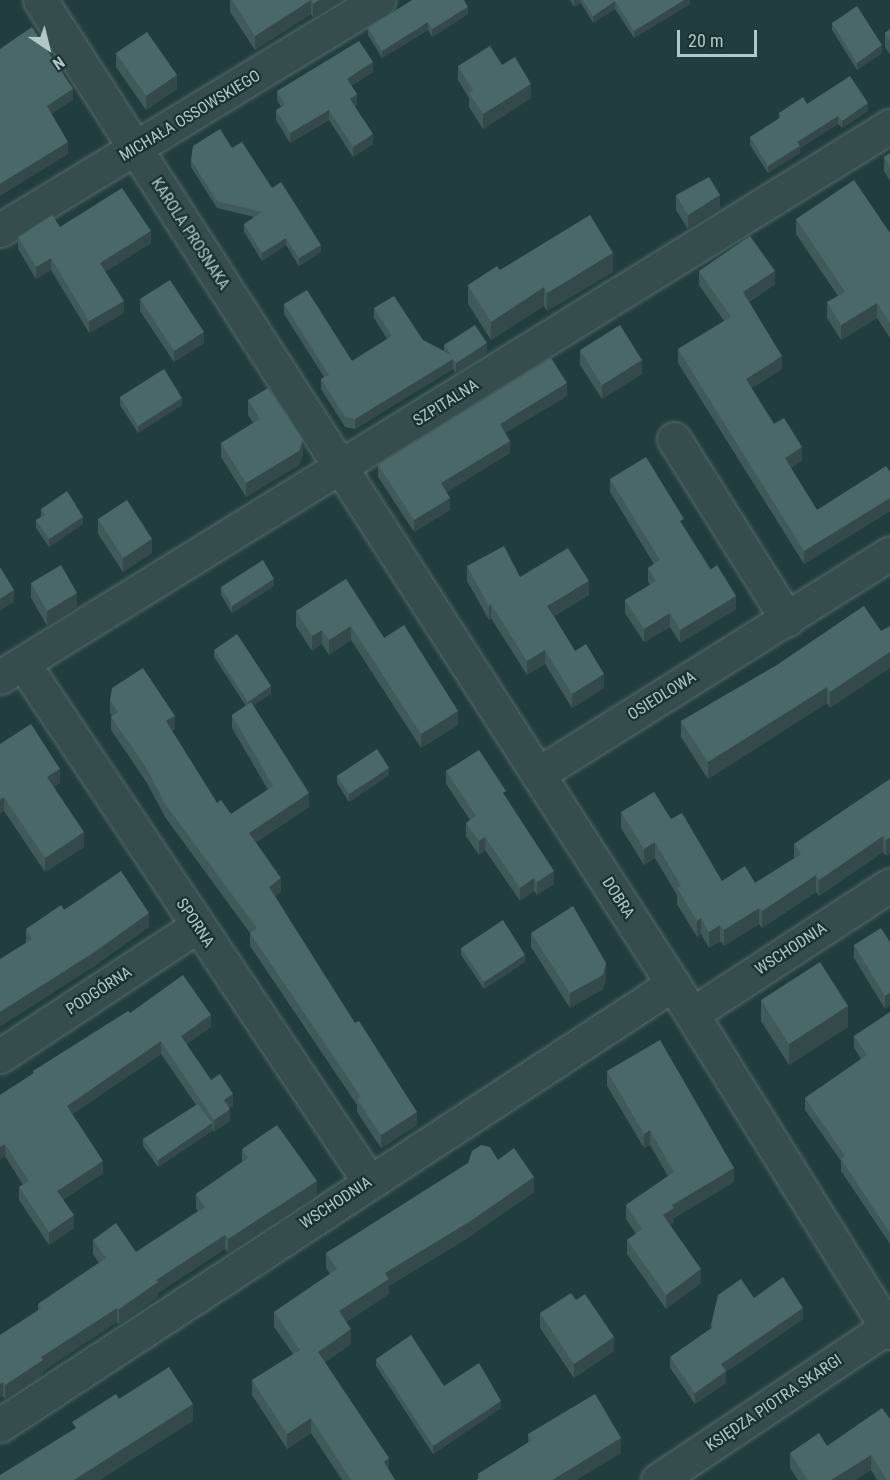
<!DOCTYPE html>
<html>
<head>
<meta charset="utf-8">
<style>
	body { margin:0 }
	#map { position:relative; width:890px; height:1480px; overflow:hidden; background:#223d3d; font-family:"Roboto Condensed",sans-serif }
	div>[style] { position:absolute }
	.roads { filter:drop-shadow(0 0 2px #546b6b) drop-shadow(0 0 2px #546b6b) }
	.minor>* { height:33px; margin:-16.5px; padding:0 16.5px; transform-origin:16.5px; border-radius:16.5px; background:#364d4d }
	.wall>* { inset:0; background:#405959 }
	.shaded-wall>* { inset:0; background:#344949 }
	.building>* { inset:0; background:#4a6868 }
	span { translate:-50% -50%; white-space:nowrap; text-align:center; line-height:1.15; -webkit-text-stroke:4.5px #1b3232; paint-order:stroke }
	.street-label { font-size:16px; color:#b1c8c8 }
	.north { position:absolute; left:18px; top:18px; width:60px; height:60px; -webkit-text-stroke:4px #1b3232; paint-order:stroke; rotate:145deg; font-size:16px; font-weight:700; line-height:24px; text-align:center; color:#b1c8c8 }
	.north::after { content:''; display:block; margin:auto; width:21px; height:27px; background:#b1c8c8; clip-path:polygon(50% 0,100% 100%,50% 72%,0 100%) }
	.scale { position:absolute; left:677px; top:30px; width:80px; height:27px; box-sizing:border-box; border:3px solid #b1c8c8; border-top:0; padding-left:8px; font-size:18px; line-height:21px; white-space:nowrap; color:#b1c8c8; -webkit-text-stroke:4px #1b3232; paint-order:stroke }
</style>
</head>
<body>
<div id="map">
	<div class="roads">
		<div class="minor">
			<i style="left:40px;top:0;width:1170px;rotate:57.25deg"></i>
			<i style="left:673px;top:984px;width:410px;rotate:58.1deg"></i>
			<i style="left:0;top:230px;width:443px;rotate:-31.3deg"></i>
			<i style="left:674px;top:439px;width:213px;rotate:57.9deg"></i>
			<i style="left:23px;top:663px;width:623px;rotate:56.26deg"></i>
			<i style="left:0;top:677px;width:1047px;rotate:-31.76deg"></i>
			<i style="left:538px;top:774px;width:416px;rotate:-32.1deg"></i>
			<i style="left:692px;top:1014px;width:236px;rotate:-33.1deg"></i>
			<i style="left:0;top:1056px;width:236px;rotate:-33.4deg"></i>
			<i style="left:0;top:1425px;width:805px;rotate:-33.24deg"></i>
			<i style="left:658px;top:1480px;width:279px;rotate:-33.7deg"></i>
		</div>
	</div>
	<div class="wall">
		<i style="clip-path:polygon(230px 0,343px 0,313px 18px,311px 14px,255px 50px,230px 12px)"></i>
		<i style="clip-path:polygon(570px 0,690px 0,690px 4px,634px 38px,615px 9px,593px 23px,581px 3px,574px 7px)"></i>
		<i style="clip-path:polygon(468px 14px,432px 37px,428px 30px,382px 58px,368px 35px,368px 28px)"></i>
		<i style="clip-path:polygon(832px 23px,882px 53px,857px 70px,832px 30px)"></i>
		<i style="clip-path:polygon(890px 29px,890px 55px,885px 47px,885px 33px)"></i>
		<i style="clip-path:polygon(116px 53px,177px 89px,146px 110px,116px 67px)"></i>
		<i style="clip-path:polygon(502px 65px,531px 98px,483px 129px,469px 107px,469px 98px,458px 80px,458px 66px)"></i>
		<i style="clip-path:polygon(373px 72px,351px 86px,357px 104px,355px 106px,373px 144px,353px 157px,329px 120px,290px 143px,276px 120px,276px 110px,281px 107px,277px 100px,277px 91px)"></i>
		<i style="clip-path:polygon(807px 104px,868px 111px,842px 128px,838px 124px,800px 148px,800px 153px,768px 173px,750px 145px,750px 137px,779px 119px,779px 113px)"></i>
		<i style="clip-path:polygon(890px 153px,890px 181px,884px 171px,884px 157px)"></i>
		<i style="clip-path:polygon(191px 160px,272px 188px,321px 252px,299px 266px,286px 245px,262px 261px,244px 232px,244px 224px,254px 217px,217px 208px,191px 167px)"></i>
		<i style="clip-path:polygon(676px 195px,720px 209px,688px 229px,676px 210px)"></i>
		<i style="clip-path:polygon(796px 219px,890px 233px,890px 338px,877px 318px,841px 340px,827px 318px,827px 302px,838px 296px,796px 234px)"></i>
		<i style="clip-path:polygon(60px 227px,151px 243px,105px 272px,124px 313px,89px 333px,51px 270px,36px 279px,18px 249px,18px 237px)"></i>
		<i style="clip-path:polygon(500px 270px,613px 272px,547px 311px,544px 306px,491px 340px,468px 304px,468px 285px)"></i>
		<i style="clip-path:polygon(699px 271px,775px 284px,749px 302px,782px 369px,751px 388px,774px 424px,802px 461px,790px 468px,817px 510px,890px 472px,890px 511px,804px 564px,678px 363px,678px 349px,724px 321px,699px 285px)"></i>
		<i style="clip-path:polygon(140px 299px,204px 343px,174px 362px,140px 311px)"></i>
		<i style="clip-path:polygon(284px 304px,352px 361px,387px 339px,374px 318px,374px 308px,423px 340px,444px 351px,444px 345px,487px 354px,456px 373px,453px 369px,355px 429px,345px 427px,321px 389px,321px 379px,324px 377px,284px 314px)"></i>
		<i style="clip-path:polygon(580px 350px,642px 374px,602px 399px,580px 365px)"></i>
		<i style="clip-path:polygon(567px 396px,505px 433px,510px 453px,446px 492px,450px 510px,414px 532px,378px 477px,378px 465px)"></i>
		<i style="clip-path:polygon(120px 397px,182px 405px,138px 433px,120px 405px)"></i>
		<i style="clip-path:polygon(248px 400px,303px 454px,299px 465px,246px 497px,221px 457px,221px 443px,253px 423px,248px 415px)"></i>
		<i style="clip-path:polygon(610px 479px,684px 527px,736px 609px,680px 643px,670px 627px,644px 642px,625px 613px,625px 600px,650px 585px,648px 581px,648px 568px,654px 564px,610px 492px)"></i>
		<i style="clip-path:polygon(41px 509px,83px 524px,49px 547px,36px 528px,36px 520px,41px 517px)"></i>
		<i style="clip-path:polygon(98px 519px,152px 553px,123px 572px,98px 534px)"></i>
		<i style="clip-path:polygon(467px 566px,520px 577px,589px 595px,554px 616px,575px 651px,604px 688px,572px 708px,545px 664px,527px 675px,491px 618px,489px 620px,467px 581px)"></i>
		<i style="clip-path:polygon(346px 579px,384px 638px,458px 725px,421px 748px,351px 640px,329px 655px,322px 644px,312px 651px,296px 626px,296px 611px)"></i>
		<i style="clip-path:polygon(31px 583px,77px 607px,47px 626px,31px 598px)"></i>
		<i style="clip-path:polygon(274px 586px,232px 613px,221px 595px,221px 587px)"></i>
		<i style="clip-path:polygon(864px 606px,830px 708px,827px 703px,708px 779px,681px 737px,681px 721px,777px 665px)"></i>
		<i style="clip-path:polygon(214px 650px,271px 694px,253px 705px,309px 807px,256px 842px,281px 892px,275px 896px,417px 1125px,381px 1148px,357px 1112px,357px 1105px,250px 946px,250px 933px,165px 817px,147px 783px,111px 730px,111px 717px,112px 716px,110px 713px,110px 700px,175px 729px,172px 731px,217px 803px,231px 814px,268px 790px,232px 728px,232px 715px,246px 706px,214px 657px)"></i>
		<i style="clip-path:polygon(0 744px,60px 783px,54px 787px,84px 847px,45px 872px,4px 811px)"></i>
		<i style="clip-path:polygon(446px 771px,506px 797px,554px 884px,537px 895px,534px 891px,520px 901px,485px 850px,479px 855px,466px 836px,466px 823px,470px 820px,446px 784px)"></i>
		<i style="clip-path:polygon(389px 775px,349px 802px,337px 783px,337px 776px)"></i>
		<i style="clip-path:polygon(890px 779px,886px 856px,883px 852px,819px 896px,816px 892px,762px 928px,759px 924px,724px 946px,720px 941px,709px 948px,701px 934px,697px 937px,677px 904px,677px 895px,655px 858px,644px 865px,621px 828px,621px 812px,671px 819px,722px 881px,755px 883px,794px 859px,794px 844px)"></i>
		<i style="clip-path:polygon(64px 910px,149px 927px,93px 967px,26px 943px,26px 929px)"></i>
		<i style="clip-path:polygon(531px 933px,606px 978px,603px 989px,570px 1008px,531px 947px)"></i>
		<i style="clip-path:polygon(890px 942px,885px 1009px,854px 958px,854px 945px)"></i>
		<i style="clip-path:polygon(461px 948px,525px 962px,484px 989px,461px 955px)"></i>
		<i style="clip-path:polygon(761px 1000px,848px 1027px,789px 1065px,761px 1021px)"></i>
		<i style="clip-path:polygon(890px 1012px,890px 1244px,841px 1171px,841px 1161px,805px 1110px,805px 1098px,861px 1059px,854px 1048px,854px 1036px)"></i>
		<i style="clip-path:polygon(130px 1013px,211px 1027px,186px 1044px,211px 1080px,233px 1106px,229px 1108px,230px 1121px,214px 1132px,212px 1129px,212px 1131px,158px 1167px,143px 1146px,143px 1139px,196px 1105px,161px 1054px,72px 1114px,103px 1173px,63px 1200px,74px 1228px,49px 1245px,19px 1200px,19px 1187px,23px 1185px,5px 1156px,0 1095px,33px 1074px,33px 1071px)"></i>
		<i style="clip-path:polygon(607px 1071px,734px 1182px,674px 1218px,674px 1222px,670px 1225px,701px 1283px,666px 1309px,627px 1254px,627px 1240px,636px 1234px,626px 1219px,626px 1205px,668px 1176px,650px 1145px,644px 1148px,607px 1086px)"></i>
		<i style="clip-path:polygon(242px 1149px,317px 1195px,228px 1253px,225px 1249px,158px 1293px,158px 1297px,119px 1324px,117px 1322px,43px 1371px,43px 1375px,5px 1400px,3px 1396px,0 1398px,0 1335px,38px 1310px,38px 1304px,99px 1263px,93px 1254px,93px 1240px,136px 1252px,198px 1211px,196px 1209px,196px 1194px,242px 1162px)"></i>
		<i style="clip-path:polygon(498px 1160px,534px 1192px,469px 1237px,389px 1286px,389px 1294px,346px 1322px,351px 1344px,325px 1362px,395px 1480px,342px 1480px,311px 1433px,287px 1449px,252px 1395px,252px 1380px,293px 1354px,274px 1327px,274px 1312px,330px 1274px,326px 1268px,326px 1253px)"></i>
		<i style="clip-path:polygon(754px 1298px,803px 1319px,726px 1372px,726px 1383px,695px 1404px,670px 1368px,670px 1357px,711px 1329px,711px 1325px)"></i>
		<i style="clip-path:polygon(576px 1300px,614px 1351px,574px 1378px,540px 1328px,540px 1313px)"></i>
		<i style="clip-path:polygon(376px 1359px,444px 1386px,501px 1408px,433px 1454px,376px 1366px)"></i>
		<i style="clip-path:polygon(890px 1419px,890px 1480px,877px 1480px,871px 1470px,855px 1480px,798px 1480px,790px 1468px,790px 1453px,827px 1446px)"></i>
		<i style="clip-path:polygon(528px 1434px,621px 1453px,576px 1480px,476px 1480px,478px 1479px,478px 1474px,528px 1443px)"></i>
	</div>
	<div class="shaded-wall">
		<i style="clip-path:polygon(311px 0,311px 14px,255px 50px,255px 36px)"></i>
		<i style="clip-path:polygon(319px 0,343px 0,313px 18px,313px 4px)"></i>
		<i style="clip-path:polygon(574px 0,581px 0,581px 3px,574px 7px)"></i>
		<i style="clip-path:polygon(684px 0,690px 0,690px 4px,634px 38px,634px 31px)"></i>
		<i style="clip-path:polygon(615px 1px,615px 9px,593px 23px,593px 16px)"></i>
		<i style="clip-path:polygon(468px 7px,468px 14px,432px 37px,432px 29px)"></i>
		<i style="clip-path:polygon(428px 22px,428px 30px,382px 58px,382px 51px)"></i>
		<i style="clip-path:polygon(882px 45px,882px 53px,857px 70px,857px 63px)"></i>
		<i style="clip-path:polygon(373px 62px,373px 72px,347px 89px,347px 79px)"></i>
		<i style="clip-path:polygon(177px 75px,177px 89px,146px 110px,146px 96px)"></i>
		<i style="clip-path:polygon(531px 84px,531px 98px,483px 129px,483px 114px)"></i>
		<i style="clip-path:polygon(73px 89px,73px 100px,47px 117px,47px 106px)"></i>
		<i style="clip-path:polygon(357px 94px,357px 104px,350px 109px,350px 99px)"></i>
		<i style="clip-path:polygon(868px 103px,868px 111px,842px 128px,842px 121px)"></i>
		<i style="clip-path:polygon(329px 110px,329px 120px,290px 143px,290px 133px)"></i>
		<i style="clip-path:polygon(838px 116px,838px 124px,800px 148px,800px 153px,768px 173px,768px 166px,797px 142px)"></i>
		<i style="clip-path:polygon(373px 134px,373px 144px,353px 157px,353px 147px)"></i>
		<i style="clip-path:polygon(68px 142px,68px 154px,0 196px,0 184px)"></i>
		<i style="clip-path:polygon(720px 195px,720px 209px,688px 229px,688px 215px)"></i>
		<i style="clip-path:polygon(151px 231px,151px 243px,100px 275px,100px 263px)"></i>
		<i style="clip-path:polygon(286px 238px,286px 245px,262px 261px,262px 253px)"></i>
		<i style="clip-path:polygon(321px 245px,321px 252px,299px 266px,299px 258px)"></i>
		<i style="clip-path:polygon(613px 253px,613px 272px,547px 311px,547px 293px)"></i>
		<i style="clip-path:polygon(51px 258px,51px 270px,36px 279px,36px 267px)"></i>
		<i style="clip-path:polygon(775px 271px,775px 284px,743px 305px,743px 292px)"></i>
		<i style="clip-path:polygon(544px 287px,544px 306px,491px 340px,491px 322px)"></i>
		<i style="clip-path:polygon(124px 301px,124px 313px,89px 333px,89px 321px)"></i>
		<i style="clip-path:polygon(877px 303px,877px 318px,841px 340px,841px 325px)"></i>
		<i style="clip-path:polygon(204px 332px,204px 343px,174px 362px,174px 351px)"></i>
		<i style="clip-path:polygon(487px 343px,487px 354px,456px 373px,456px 363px)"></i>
		<i style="clip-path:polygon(782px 356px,782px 369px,746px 392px,746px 379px)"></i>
		<i style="clip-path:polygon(453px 359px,453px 369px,355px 429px,355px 419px)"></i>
		<i style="clip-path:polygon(642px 360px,642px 374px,602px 399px,602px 385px)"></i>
		<i style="clip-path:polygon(567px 383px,567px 396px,500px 436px,500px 424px)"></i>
		<i style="clip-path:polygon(182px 398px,182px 405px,138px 433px,138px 426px)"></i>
		<i style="clip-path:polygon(303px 440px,303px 454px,299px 465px,246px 497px,246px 483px)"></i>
		<i style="clip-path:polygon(510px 441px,510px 453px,441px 496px,441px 483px)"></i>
		<i style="clip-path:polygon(802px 447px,802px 461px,785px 472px,785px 458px)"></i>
		<i style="clip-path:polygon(450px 498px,450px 510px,414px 532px,414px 520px)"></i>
		<i style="clip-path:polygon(890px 498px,890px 511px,804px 564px,804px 551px)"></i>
		<i style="clip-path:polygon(83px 517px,83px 524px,49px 547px,49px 539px)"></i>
		<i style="clip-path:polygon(152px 539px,152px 553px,123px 572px,123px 558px)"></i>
		<i style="clip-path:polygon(274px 579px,274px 586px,232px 613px,232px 606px)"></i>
		<i style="clip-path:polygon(589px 581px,589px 595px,547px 620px,547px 606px)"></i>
		<i style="clip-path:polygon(14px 590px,14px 602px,0 611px,0 599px)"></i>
		<i style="clip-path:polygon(77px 593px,77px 607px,47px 626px,47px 611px)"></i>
		<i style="clip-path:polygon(736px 596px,736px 609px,680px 643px,680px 630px)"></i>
		<i style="clip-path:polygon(491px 604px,491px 618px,489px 620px,489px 606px)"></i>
		<i style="clip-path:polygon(670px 613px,670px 627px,644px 642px,644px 629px)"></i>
		<i style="clip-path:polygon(351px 626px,351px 640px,329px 655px,329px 640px)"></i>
		<i style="clip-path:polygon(322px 630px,322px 644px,312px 651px,312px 636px)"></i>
		<i style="clip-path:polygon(545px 650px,545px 664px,527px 675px,527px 661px)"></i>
		<i style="clip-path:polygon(890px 652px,890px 668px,830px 708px,830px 692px)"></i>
		<i style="clip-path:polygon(604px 674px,604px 688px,572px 708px,572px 694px)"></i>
		<i style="clip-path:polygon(271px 686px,271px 694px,248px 709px,248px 702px)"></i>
		<i style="clip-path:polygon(827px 687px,827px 703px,708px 779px,708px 762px)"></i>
		<i style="clip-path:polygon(458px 711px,458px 725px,421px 748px,421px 734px)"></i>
		<i style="clip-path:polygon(175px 716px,175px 729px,166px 735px,166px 721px)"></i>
		<i style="clip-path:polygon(389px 768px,389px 775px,349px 802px,349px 794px)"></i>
		<i style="clip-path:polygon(60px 769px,60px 783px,47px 791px,47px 777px)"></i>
		<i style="clip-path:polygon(309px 793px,309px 807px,249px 846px,249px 833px)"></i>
		<i style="clip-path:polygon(4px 797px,4px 811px,0 814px,0 800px)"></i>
		<i style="clip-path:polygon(84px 832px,84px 847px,45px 872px,45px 858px)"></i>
		<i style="clip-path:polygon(883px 836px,883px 852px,819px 896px,819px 880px)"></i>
		<i style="clip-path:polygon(485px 837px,485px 850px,479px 855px,479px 841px)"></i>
		<i style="clip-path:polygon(890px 838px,890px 854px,886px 856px,886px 840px)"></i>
		<i style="clip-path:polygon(655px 842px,655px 858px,644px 865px,644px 849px)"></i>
		<i style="clip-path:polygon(554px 871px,554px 884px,537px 895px,537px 882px)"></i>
		<i style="clip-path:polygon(816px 875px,816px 892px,762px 928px,762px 911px)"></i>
		<i style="clip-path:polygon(281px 878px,281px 892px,269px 900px,269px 887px)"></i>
		<i style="clip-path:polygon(534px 878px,534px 891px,520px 901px,520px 888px)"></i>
		<i style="clip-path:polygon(759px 908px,759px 924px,724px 946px,724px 930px)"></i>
		<i style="clip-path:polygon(149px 913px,149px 927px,93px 967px,0 1027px,0 1012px)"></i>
		<i style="clip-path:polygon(701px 918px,701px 934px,697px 937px,697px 921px)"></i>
		<i style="clip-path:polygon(720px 925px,720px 941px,709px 948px,709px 932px)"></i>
		<i style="clip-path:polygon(525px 955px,525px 962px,484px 989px,484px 982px)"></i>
		<i style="clip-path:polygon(606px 963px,606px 978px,603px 989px,570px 1008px,570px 993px)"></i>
		<i style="clip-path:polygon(890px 993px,890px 1006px,885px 1009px,885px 996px)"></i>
		<i style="clip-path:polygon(848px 1006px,848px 1027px,789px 1065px,789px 1044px)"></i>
		<i style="clip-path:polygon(211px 1015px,211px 1027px,181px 1048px,181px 1036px)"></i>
		<i style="clip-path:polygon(161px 1041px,161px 1054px,67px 1118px,67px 1106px)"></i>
		<i style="clip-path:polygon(233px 1094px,233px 1106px,224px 1112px,224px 1100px)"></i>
		<i style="clip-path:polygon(230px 1109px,230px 1121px,214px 1132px,214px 1120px)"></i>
		<i style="clip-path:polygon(417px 1112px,417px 1125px,381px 1148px,381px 1135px)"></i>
		<i style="clip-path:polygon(212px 1123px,212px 1131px,158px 1167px,158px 1160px)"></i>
		<i style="clip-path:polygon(650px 1130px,650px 1145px,644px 1148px,644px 1134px)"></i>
		<i style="clip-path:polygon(5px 1144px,5px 1156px,0 1160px,0 1147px)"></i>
		<i style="clip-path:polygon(103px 1161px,103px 1173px,57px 1204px,57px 1191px)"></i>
		<i style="clip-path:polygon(734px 1168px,734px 1182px,674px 1218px,674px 1222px,663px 1229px,663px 1215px,672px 1205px)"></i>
		<i style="clip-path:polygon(534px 1177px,534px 1192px,469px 1237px,389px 1286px,389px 1294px,339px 1326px,339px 1311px,385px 1273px)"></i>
		<i style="clip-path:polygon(317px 1181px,317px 1195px,228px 1253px,228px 1239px)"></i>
		<i style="clip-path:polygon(74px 1215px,74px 1228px,49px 1245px,49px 1232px)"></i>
		<i style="clip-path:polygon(225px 1235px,225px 1249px,158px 1293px,158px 1297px,119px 1324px,119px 1309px,156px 1280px)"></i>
		<i style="clip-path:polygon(701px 1269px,701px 1283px,666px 1309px,666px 1295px)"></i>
		<i style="clip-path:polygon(117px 1308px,117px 1322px,43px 1371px,43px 1375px,5px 1400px,5px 1385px,41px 1357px)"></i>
		<i style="clip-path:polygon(803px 1308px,803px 1319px,726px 1372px,726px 1383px,695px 1404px,695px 1393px,721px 1364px)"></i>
		<i style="clip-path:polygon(351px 1329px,351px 1344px,318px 1367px,318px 1352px)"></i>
		<i style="clip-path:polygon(614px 1337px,614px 1351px,574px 1378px,574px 1364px)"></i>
		<i style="clip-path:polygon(3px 1382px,3px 1396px,0 1398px,0 1384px)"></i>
		<i style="clip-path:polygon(501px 1401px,501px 1408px,433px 1454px,433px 1446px)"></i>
		<i style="clip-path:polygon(193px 1404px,193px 1421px,100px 1480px,73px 1480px)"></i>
		<i style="clip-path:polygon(311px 1418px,311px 1433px,287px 1449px,287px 1434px)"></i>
		<i style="clip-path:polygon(621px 1438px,621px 1453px,576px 1480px,552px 1480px)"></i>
		<i style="clip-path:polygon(871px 1455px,871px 1470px,855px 1480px,831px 1480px)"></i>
		<i style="clip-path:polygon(389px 1458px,389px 1473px,384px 1462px)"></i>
	</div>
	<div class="building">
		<i style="clip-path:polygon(232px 0,319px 0,313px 4px,311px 0,255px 36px)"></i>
		<i style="clip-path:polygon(412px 0,464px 0,468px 7px,432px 29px,428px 22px,382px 51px,368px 28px)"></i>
		<i style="clip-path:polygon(583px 0,684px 0,634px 31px,615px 1px,593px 16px)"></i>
		<i style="clip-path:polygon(857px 6px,882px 45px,857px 63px,832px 23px)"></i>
		<i style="clip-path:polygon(32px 27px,73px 89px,47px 106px,68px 142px,0 184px,0 49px)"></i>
		<i style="clip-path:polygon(890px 29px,890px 41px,885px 33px)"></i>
		<i style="clip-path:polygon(147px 32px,177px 75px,146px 96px,116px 53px)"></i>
		<i style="clip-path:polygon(359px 41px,373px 62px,347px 79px,357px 94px,350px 99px,373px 134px,353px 147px,329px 110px,290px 133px,276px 110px,285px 105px,277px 91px)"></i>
		<i style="clip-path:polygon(490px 46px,502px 65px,515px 57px,531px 84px,483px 114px,469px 93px,473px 90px,458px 66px)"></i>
		<i style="clip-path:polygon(850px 76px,868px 103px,842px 121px,838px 116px,797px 142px,800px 146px,768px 166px,750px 137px,781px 117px,779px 113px,803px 97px,807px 104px)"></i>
		<i style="clip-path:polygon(220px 129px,232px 148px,242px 142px,272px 188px,281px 182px,321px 245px,299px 258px,286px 238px,262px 253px,244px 224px,262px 212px,217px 201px,191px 160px,193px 146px)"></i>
		<i style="clip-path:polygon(890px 153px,890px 168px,884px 157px)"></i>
		<i style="clip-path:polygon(709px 177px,720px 195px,688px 215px,676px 195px)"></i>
		<i style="clip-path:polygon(854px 180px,890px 233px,890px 323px,877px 303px,841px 325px,827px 302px,845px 292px,796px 219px)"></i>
		<i style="clip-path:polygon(122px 188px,151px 231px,100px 263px,124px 301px,89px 321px,51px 258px,36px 267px,18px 237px,52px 215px,60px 227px)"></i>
		<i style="clip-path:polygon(590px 215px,613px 253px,547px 293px,544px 287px,491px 322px,468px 285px,497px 266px,500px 270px)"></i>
		<i style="clip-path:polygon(750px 236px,775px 271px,743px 292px,782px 356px,746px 379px,774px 424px,784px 418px,802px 447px,785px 458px,817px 510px,886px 466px,890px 472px,890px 498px,804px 551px,678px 349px,731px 317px,699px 271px)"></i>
		<i style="clip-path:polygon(170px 280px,204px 332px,174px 351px,140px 299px)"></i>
		<i style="clip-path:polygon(307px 290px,352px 361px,392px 336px,374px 308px,394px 296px,423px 340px,451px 355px,444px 345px,475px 325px,487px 343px,456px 363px,453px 359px,355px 419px,345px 417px,321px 379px,329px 375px,284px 304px)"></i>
		<i style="clip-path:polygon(620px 325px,642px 360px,602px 385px,580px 350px)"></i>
		<i style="clip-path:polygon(551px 358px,567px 383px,500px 424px,510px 441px,441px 483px,450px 498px,414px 520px,378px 465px)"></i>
		<i style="clip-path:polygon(164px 369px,182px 398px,138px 426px,120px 397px)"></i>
		<i style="clip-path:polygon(268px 388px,303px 440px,299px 451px,246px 483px,221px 443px,260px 419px,248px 400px)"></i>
		<i style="clip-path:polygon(646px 457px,684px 519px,680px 521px,710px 570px,717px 565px,736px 596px,680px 630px,670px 613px,644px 629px,625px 600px,656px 581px,648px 568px,660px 560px,610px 479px)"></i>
		<i style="clip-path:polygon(67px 491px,83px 517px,49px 539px,36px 520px,45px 515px,41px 509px)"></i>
		<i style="clip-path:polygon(127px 500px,152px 539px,123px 558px,98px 519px)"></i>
		<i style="clip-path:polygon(504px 546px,520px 577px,568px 548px,589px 581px,547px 606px,575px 651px,586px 644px,604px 674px,572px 694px,545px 650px,527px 661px,491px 604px,489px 606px,467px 566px)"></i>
		<i style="clip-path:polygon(263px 560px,274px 579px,232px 606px,221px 587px)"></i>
		<i style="clip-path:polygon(61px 565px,77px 593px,47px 611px,31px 583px)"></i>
		<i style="clip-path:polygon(0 567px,14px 590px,0 599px)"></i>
		<i style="clip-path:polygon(346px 579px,384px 638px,404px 625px,458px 711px,421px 734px,351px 626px,329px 640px,322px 630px,312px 636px,296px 611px)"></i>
		<i style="clip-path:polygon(864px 606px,881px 631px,890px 626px,890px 652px,830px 692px,827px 687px,708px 762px,681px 721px,777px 665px)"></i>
		<i style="clip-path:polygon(237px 634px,271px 686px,248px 702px,214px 650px)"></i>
		<i style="clip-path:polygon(143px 668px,175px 716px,166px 721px,217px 803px,221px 800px,231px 814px,273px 786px,232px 715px,251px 702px,309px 793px,249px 833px,281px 878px,269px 887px,355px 1023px,359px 1021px,417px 1112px,381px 1135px,357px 1099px,361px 1097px,250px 933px,257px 928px,165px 804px,147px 769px,111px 717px,118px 712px,110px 700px,112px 688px)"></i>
		<i style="clip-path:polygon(31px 724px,60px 769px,47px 777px,84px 832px,45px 858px,4px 797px,0 800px,0 744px)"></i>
		<i style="clip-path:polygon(377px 749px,389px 768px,349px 794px,337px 776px)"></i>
		<i style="clip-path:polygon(479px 750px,506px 791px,503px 793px,554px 871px,537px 882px,534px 878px,520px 888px,485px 837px,479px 841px,466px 823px,476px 816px,446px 771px)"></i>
		<i style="clip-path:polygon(890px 779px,890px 838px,886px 840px,883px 836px,819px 880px,816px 875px,762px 911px,759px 908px,724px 930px,720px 925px,709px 932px,701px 918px,697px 921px,677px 888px,681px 886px,655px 842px,644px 849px,621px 812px,654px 792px,671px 819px,682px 813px,722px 881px,745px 866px,755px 883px,801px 854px,794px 844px)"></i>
		<i style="clip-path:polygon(121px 871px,149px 913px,93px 953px,0 1012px,0 959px,32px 939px,26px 929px,61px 905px,64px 910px)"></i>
		<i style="clip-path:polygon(573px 906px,606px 963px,603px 975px,570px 993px,531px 933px)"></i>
		<i style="clip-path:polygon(503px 920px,525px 955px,484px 982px,461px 948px)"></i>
		<i style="clip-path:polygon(881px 928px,890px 942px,890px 993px,885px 996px,854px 945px)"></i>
		<i style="clip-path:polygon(820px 962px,848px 1006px,789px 1044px,761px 1000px)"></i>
		<i style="clip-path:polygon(183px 975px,211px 1015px,181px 1036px,211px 1080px,220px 1074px,233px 1094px,224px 1100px,230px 1109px,214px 1120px,161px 1041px,67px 1106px,103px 1161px,57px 1191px,74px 1215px,49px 1232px,19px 1187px,29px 1181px,5px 1144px,0 1147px,0 1095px,34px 1073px,33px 1071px,128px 1011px,130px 1013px)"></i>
		<i style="clip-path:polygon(890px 1012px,890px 1233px,841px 1159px,845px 1156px,805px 1098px,867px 1055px,854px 1036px)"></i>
		<i style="clip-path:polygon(660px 1040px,734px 1168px,672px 1205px,674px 1208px,663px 1215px,701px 1269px,666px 1295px,627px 1240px,642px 1229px,626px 1205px,674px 1172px,650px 1130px,644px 1134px,607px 1071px)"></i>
		<i style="clip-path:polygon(198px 1104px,212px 1123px,158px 1160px,143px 1139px)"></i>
		<i style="clip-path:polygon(277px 1125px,317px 1181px,228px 1239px,225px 1235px,156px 1280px,158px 1282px,119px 1309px,117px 1308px,41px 1357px,43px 1360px,5px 1385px,3px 1382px,0 1384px,0 1335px,41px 1309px,38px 1304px,106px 1258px,93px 1240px,116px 1223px,136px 1252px,205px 1207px,196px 1194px,248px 1158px,242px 1149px)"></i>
		<i style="clip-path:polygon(481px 1145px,490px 1147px,498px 1160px,514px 1148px,534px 1177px,469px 1222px,385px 1273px,389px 1279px,339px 1311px,351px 1329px,318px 1352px,389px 1458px,384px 1462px,395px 1480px,351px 1480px,311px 1418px,287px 1434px,252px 1380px,300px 1350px,274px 1312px,337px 1269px,326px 1253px,468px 1163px,472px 1151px)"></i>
		<i style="clip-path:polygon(783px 1277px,803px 1308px,721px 1364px,726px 1371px,695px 1393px,670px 1357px,713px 1327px,711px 1325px,718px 1295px,741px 1279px,754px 1298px)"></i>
		<i style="clip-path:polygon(571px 1293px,576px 1300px,585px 1294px,614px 1337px,574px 1364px,540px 1313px)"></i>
		<i style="clip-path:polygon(411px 1335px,444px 1386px,479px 1363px,501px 1401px,433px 1446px,376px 1359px)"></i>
		<i style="clip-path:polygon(169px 1367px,193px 1404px,74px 1480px,0 1480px,0 1475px,76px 1428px,72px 1422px,116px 1394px,119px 1399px)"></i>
		<i style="clip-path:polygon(595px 1394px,621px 1438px,552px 1480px,476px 1480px,480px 1478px,478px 1474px,532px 1440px,528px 1434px)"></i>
		<i style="clip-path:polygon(882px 1408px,890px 1419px,890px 1480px,887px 1480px,871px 1455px,831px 1480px,808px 1480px,790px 1453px,819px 1433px,827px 1446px)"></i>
	</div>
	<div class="street-label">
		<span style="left:190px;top:116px;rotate:-31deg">MICHAŁA OSSOWSKIEGO</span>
		<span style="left:190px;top:234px;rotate:57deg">KAROLA PROSNAKA</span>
		<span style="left:446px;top:403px;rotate:-32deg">SZPITALNA</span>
		<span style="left:662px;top:696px;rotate:-32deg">OSIEDLOWA</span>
		<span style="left:618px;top:898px;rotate:57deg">DOBRA</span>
		<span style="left:195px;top:923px;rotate:56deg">SPORNA</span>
		<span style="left:791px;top:949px;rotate:-33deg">WSCHODNIA</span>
		<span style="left:99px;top:991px;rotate:-33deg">PODGÓRNA</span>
		<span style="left:336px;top:1203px;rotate:-33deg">WSCHODNIA</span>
		<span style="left:774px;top:1403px;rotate:-34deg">KSIĘDZA PIOTRA SKARGI</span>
	</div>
	<div class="north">N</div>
	<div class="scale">20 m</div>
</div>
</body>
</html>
